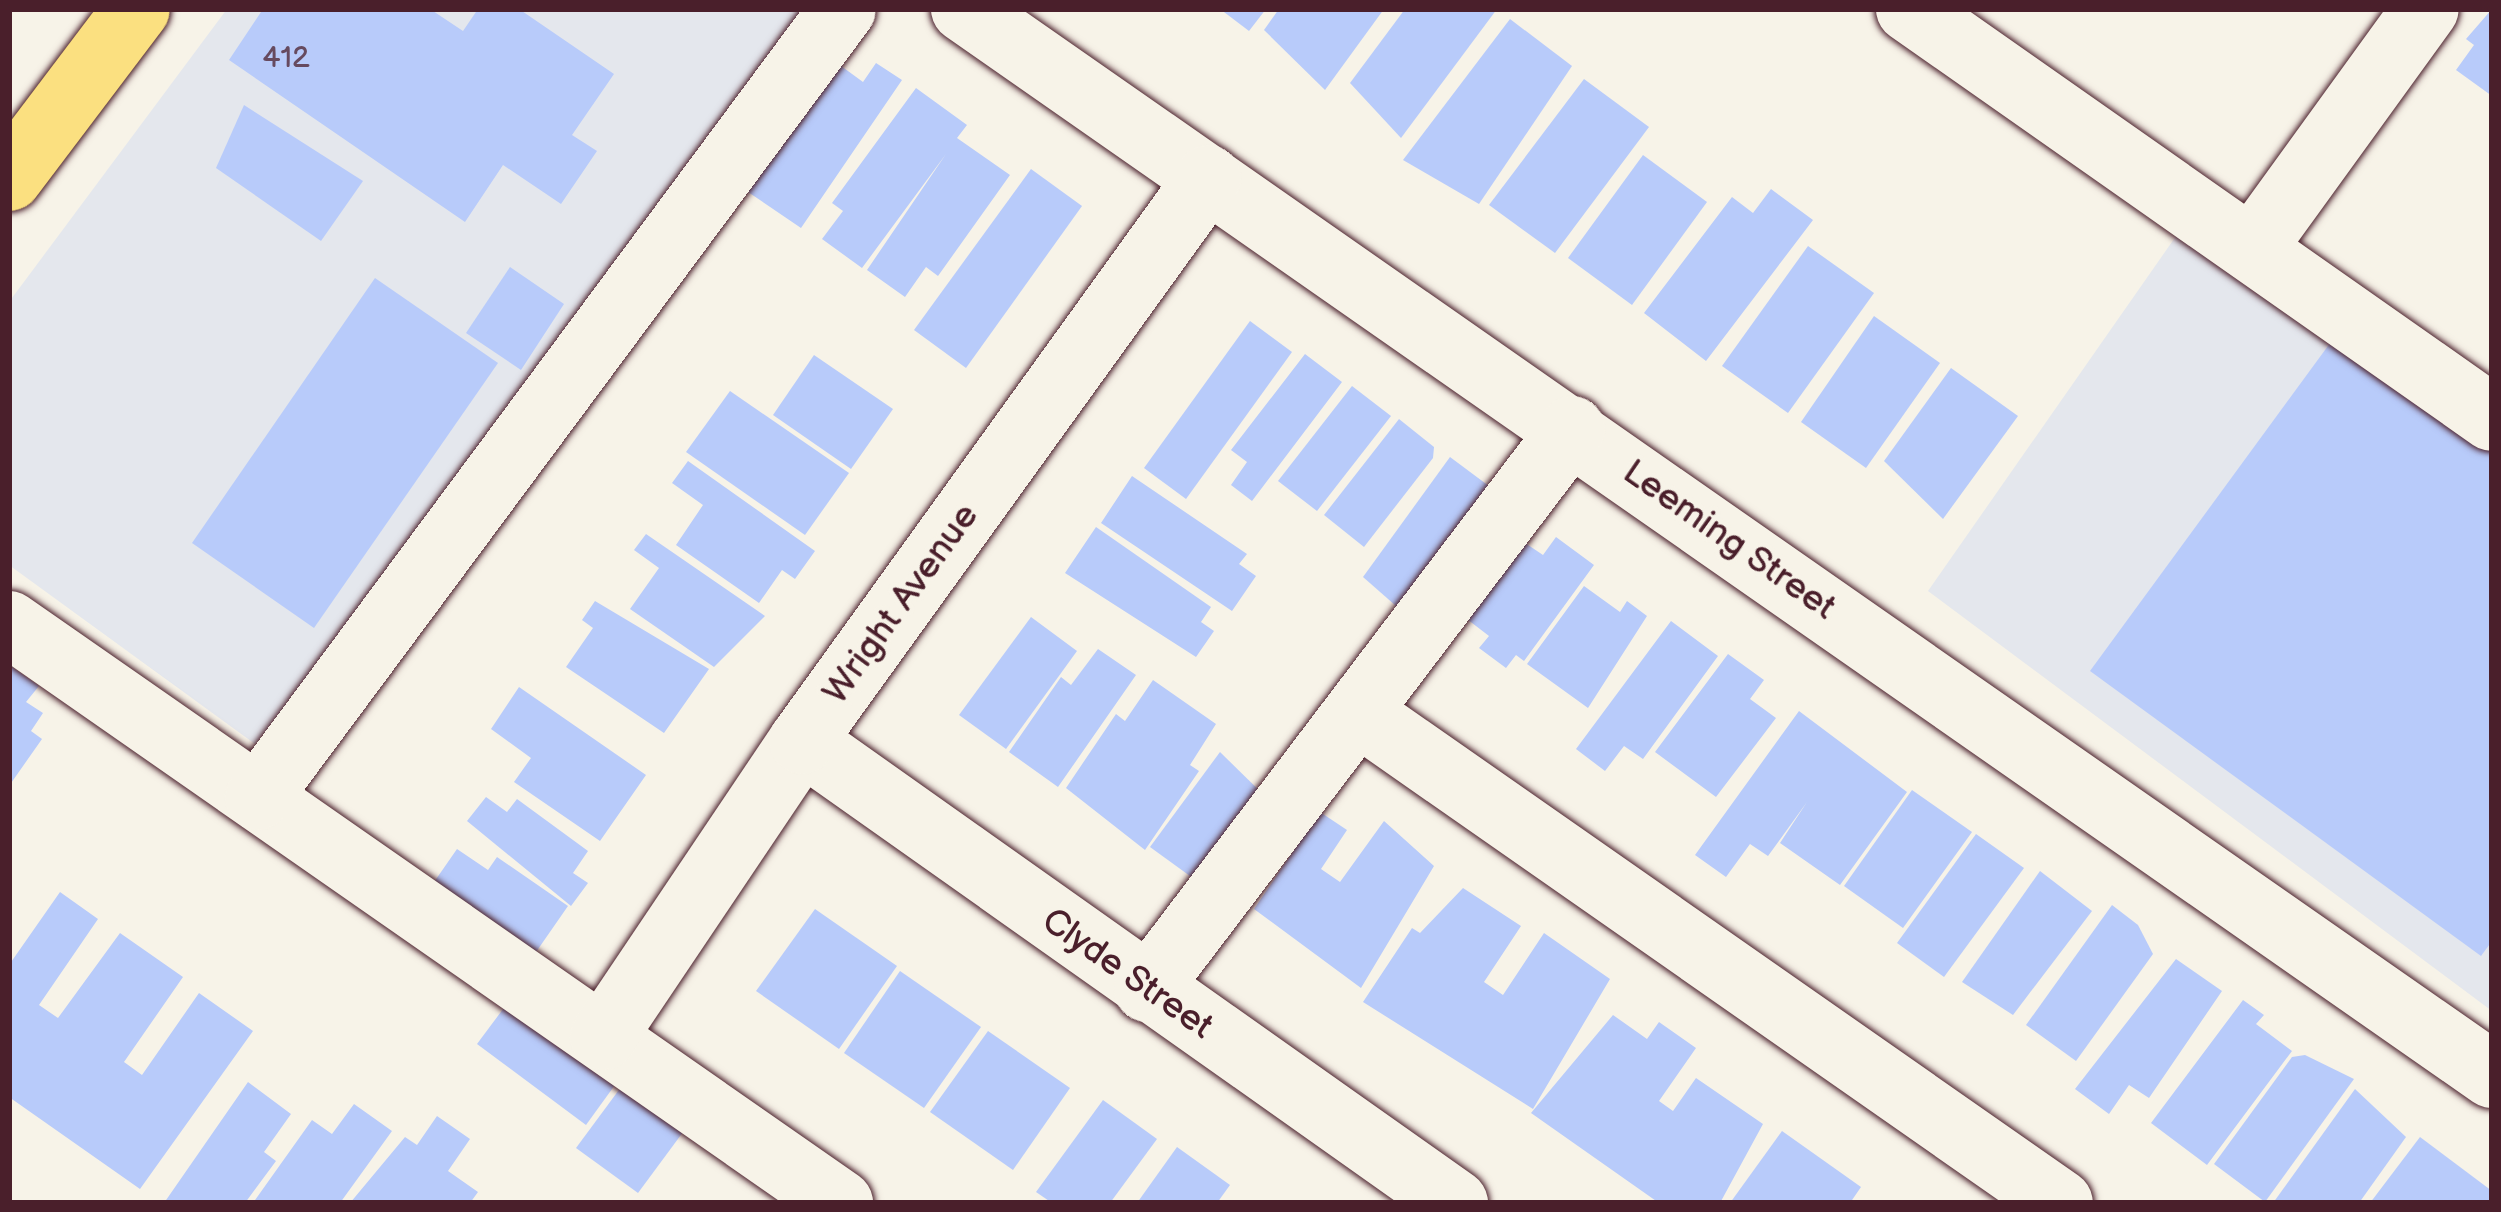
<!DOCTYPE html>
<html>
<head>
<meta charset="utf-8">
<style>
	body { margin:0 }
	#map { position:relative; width:2501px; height:1212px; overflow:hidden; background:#f7f3e8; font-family:"Balsamiq Sans",sans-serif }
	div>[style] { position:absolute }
	.built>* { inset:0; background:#e4e7ed }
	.building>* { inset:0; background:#b8cbfa }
	.roads { filter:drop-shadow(0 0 3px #4a1f2b) drop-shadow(0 0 3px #4a1f2b) }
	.minor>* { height:66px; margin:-33px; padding:0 33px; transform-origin:33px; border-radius:33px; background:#f7f3e8 }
	.major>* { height:66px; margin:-33px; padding:0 33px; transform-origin:33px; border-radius:33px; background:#fbe080 }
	span { translate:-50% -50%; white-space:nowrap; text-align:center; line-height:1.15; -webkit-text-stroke:9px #f7f3e8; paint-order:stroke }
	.number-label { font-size:30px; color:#664a5f }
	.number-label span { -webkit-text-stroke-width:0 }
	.street-label { font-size:36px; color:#4a1f2b }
	.frame { position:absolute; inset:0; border:12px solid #4a1f2b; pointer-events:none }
</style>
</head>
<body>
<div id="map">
	<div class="built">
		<i style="clip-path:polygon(227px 9px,838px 9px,255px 744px,9px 565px,9px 302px)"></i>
		<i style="clip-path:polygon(2181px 229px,2492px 446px,2492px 1011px,1928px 591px)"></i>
	</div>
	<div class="building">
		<i style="clip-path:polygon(263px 9px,430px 9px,463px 31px,478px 9px,519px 9px,614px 74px,572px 135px,597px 151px,561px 204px,503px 165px,465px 222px,229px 60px)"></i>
		<i style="clip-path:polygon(1220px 9px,1266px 9px,1249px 31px)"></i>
		<i style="clip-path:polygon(1279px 9px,1384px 9px,1325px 90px,1264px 30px)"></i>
		<i style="clip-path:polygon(1405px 9px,1497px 9px,1401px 138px,1350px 83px)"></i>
		<i style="clip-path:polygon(2492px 9px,2492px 96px,2456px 70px,2474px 45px,2466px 39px)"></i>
		<i style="clip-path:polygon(1510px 19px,1572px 66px,1479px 204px,1403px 160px)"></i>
		<i style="clip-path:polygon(837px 63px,863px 82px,876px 63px,902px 80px,801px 228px,748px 192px)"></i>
		<i style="clip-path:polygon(1584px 79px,1649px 127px,1555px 253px,1489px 205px)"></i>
		<i style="clip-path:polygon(916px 88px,967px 125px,957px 138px,1010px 175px,938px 276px,926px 267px,905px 297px,867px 270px,946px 154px,862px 268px,822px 239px,843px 211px,832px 203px)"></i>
		<i style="clip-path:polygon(244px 105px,363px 181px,321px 241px,216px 168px)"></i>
		<i style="clip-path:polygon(1643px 155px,1707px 202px,1632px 305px,1568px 258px)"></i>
		<i style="clip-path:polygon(1031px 169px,1082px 206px,966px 368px,914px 330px)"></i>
		<i style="clip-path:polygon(1771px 189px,1813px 220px,1706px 361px,1644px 313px,1732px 197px,1753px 213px)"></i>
		<i style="clip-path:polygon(1808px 246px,1874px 293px,1788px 413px,1722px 366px)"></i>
		<i style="clip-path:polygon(510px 267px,564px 304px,521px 370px,466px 333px)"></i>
		<i style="clip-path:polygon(375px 278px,498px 363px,314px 628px,192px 543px)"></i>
		<i style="clip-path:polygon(1874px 316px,1940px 363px,1866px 468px,1801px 422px)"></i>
		<i style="clip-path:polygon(1250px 321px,1292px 352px,1186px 499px,1144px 468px)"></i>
		<i style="clip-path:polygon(2336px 335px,2492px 449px,2492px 941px,2481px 956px,2090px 671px)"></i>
		<i style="clip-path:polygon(1305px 354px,1342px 382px,1252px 501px,1231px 485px,1247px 462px,1231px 450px)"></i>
		<i style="clip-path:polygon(814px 355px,893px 409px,851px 469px,773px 415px)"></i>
		<i style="clip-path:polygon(1951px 368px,2018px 416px,1943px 519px,1884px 461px)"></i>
		<i style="clip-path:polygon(1352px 386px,1391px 416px,1317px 511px,1278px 481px)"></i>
		<i style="clip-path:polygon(730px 391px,849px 473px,805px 535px,686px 452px)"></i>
		<i style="clip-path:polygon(1399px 419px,1434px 447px,1433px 458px,1364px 547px,1324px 515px)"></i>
		<i style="clip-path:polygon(1450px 457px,1505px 498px,1412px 620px,1363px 577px)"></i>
		<i style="clip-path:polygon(688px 461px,815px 551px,795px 579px,782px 570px,759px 603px,676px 545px,703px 505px,672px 483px)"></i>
		<i style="clip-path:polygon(1132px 476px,1247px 554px,1239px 564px,1256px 576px,1232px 611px,1101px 523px)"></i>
		<i style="clip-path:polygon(1096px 527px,1211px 607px,1201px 622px,1214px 631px,1196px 657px,1065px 573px)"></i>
		<i style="clip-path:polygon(646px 534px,765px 616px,714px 667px,630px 609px,659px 568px,634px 550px)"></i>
		<i style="clip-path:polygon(1556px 537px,1594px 565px,1524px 661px,1516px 655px,1506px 668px,1479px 648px,1489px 636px,1463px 616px,1519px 539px,1543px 555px)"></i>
		<i style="clip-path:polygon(1584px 586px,1620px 612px,1627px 601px,1647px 616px,1588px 708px,1527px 664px)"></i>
		<i style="clip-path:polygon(595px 601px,709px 669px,664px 733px,566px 667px,593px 628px,582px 620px)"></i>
		<i style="clip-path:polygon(1031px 617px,1077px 651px,1006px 749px,959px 715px)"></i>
		<i style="clip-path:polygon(1671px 621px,1718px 656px,1643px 759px,1624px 746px,1605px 771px,1576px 749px)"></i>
		<i style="clip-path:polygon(1098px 649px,1136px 675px,1058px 787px,1009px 752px,1061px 677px,1071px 685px)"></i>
		<i style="clip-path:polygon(1728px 654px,1764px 680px,1750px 699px,1776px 718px,1716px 797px,1655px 752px)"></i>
		<i style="clip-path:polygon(9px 665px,39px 686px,26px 702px,43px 713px,31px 731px,42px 739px,9px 786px)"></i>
		<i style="clip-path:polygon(1153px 680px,1216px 724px,1190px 765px,1199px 771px,1145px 850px,1066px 788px,1116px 714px,1125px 721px)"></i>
		<i style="clip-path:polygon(519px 687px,646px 775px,600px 841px,514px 782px,531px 758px,491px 729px)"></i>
		<i style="clip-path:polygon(1799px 711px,1907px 792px,1840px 885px,1780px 843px,1807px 802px,1768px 856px,1750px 844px,1726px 877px,1695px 855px)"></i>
		<i style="clip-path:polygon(1220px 752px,1275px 806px,1212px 892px,1150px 847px)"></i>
		<i style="clip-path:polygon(1912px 790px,1972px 832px,1903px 928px,1844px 886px)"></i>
		<i style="clip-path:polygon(486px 797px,507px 812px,517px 799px,588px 851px,573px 873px,588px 883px,571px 906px,467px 821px)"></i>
		<i style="clip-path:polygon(1320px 812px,1347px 830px,1321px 869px,1340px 882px,1384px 821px,1434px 866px,1361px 988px,1254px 909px)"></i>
		<i style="clip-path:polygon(1976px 834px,2024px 868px,1944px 977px,1897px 943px)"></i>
		<i style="clip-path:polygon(457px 849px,488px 870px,497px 857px,568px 906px,527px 965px,425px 895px)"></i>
		<i style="clip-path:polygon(2040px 871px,2092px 911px,2013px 1015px,1962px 982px)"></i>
		<i style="clip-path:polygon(1463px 888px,1521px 926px,1484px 982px,1503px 995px,1544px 933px,1610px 979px,1533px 1109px,1363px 1002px,1412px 928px,1420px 933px)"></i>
		<i style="clip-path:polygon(60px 892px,98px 919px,39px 1005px,58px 1018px,120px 933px,183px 977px,124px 1062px,142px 1075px,199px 993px,253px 1031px,140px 1189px,9px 1097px,9px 965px)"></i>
		<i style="clip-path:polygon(2112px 905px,2138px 925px,2153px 954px,2076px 1061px,2026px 1025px)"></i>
		<i style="clip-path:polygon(815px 909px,897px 966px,839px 1049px,756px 991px)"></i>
		<i style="clip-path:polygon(2176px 959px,2222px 991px,2149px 1098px,2129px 1085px,2109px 1114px,2075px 1089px)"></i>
		<i style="clip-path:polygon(900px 971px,981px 1027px,924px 1108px,844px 1053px)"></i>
		<i style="clip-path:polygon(512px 997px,620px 1078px,586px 1125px,477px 1044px)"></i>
		<i style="clip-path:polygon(2243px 1000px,2264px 1015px,2256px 1024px,2292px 1051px,2207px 1165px,2151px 1123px)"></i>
		<i style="clip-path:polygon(1613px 1015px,1647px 1039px,1659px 1022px,1696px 1048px,1659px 1101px,1673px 1111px,1696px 1078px,1763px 1124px,1720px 1203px,1659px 1203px,1531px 1113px)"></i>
		<i style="clip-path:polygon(988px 1031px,1070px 1088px,1013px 1170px,930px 1112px)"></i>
		<i style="clip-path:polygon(2305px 1055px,2354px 1079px,2265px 1202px,2214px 1164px,2292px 1057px)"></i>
		<i style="clip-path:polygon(627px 1079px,689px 1124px,638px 1193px,576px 1148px)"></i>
		<i style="clip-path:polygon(248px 1082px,291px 1114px,264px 1152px,276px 1161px,245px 1203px,164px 1203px)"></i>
		<i style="clip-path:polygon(2355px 1089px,2406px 1137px,2359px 1203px,2273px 1203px)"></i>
		<i style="clip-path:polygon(1103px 1100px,1157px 1139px,1110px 1203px,1052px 1203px,1036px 1192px)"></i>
		<i style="clip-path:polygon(354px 1104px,392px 1131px,340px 1203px,253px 1203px,312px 1120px,332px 1134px)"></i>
		<i style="clip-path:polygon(437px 1116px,470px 1139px,448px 1171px,478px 1192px,470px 1203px,350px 1203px,405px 1137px,417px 1145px)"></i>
		<i style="clip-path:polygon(1782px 1131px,1861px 1187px,1850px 1203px,1730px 1203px)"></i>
		<i style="clip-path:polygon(2420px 1137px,2492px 1191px,2492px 1203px,2370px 1203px)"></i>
		<i style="clip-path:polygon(1177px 1147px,1230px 1185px,1217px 1203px,1137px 1203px)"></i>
	</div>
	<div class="roads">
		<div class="minor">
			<i style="left:964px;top:9px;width:1863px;rotate:34.9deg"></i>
			<i style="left:1909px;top:9px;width:712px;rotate:35.05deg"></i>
			<i style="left:2252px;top:249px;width:296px;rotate:-54.1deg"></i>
			<i style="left:9px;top:624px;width:1013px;rotate:34.87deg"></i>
			<i style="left:1363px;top:716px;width:850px;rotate:34.94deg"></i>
			<i style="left:802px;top:741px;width:800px;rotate:35.28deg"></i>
			<i style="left:258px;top:797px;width:981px;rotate:-53.41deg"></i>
			<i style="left:1147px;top:989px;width:703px;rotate:-52.8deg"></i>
			<i style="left:603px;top:1037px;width:357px;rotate:-56.1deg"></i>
			<i style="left:802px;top:741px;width:694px;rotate:-54.2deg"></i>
		</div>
		<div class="major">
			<i style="left:9px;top:178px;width:212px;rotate:-52.9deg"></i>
		</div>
	</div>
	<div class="number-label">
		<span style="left:286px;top:58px">412</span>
	</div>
	<div class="street-label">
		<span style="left:1729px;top:540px;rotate:35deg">Leeming Street</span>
		<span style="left:901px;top:604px;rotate:-54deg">Wright Avenue</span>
		<span style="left:1127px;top:974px;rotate:35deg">Clyde Street</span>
	</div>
	<div class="frame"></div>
</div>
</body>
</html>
